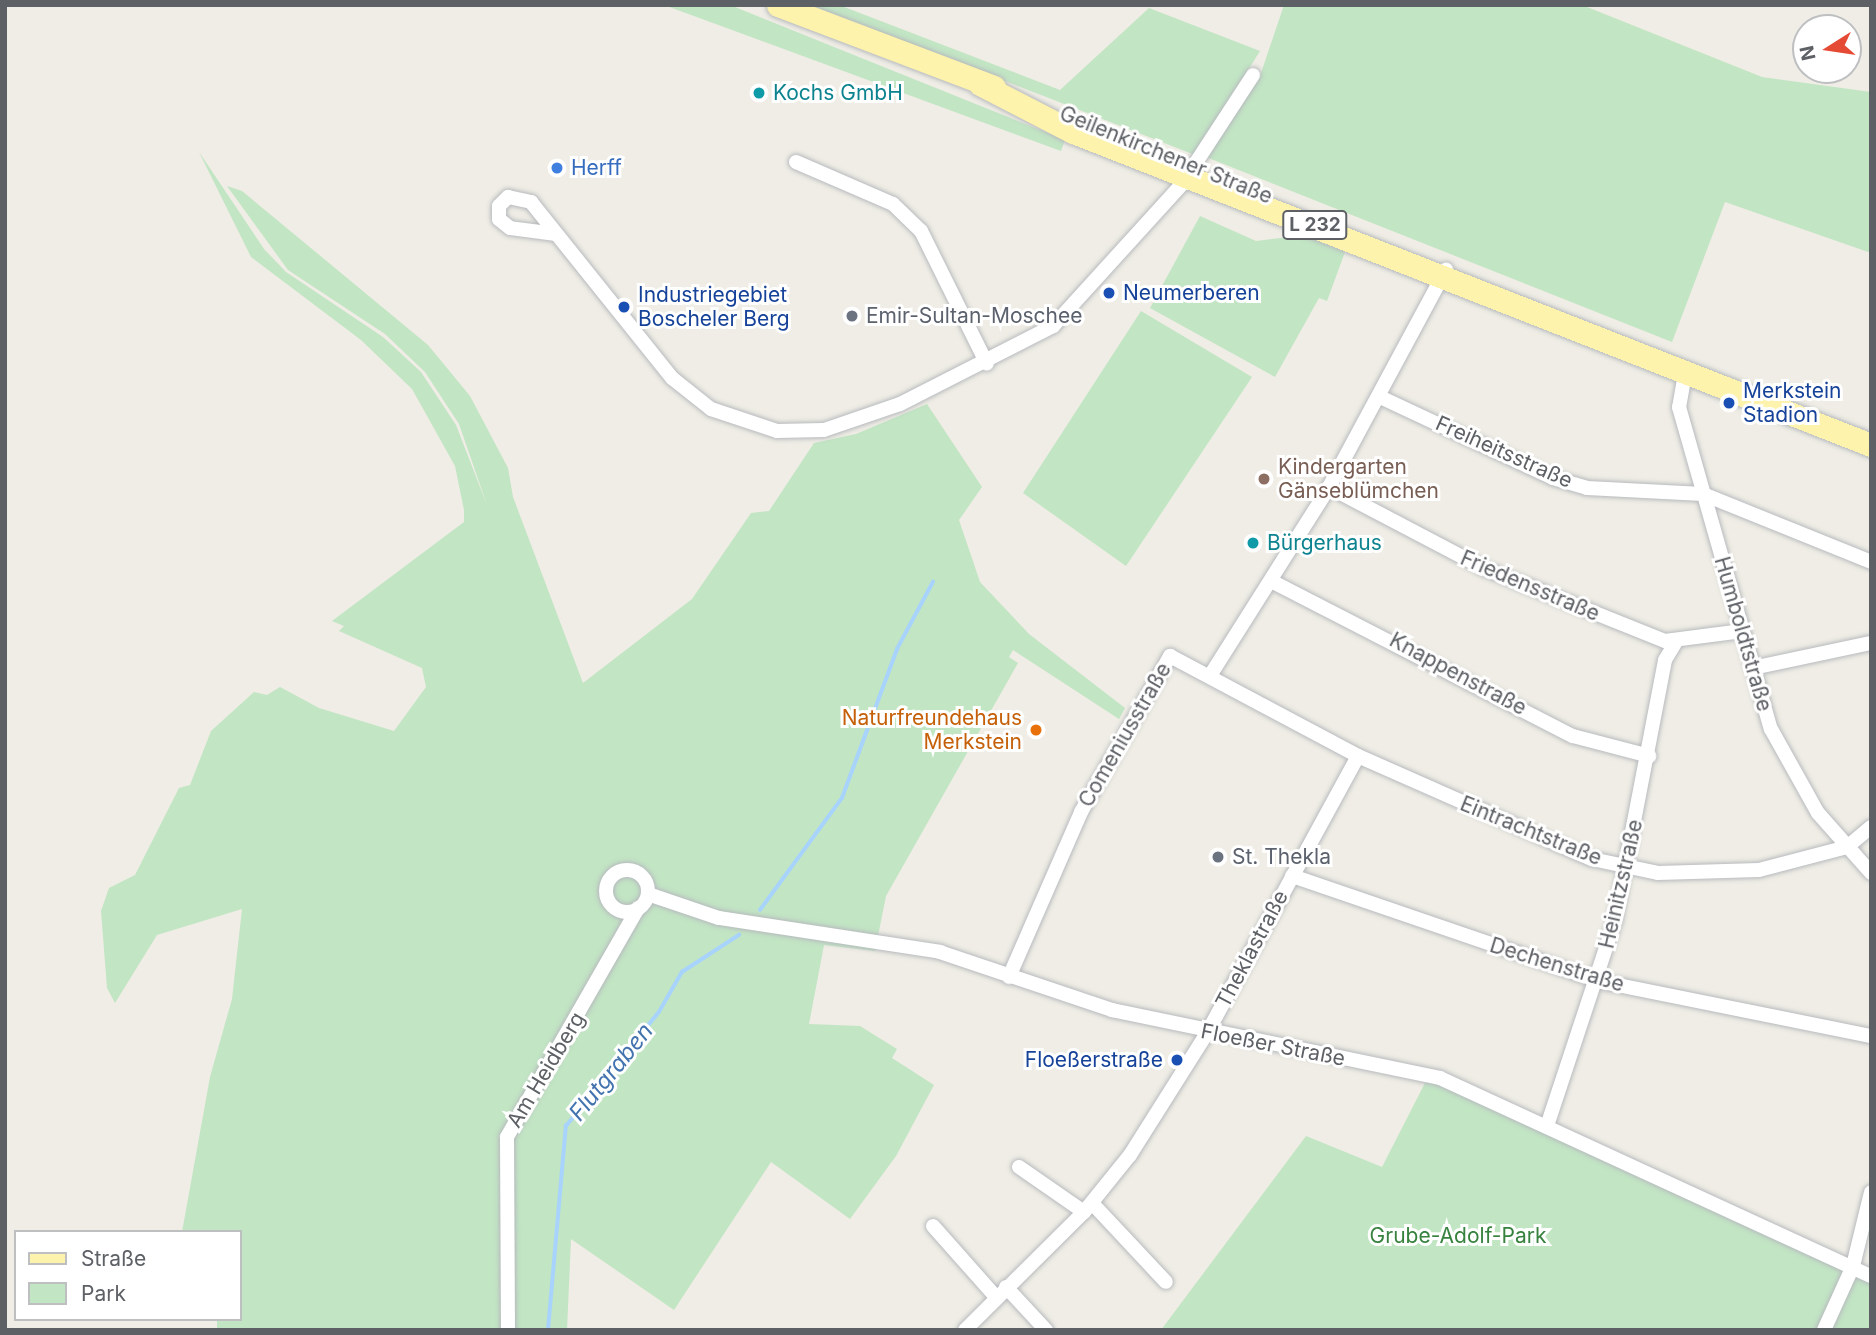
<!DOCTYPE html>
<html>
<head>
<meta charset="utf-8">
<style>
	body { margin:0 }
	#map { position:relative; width:1876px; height:1335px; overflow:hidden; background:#efede5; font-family:Inter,sans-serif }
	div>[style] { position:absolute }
	.green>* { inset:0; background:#c2e5c4 }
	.stream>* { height:3.5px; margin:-1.75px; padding:0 1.75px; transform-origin:1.75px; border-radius:1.75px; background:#a7d3fd }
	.roads { filter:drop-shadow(0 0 2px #b7babe) drop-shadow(0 0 2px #b7babe) }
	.minor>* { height:14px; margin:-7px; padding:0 7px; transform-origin:7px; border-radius:7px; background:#fff }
	.minor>.ring { margin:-7px; padding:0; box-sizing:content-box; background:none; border:14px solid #fff; border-radius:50% }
	.primary>* { height:23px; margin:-11.5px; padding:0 11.5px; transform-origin:11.5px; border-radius:11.5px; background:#fdf3ac }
	.dots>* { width:19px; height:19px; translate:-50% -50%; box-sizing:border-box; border:4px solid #fff; border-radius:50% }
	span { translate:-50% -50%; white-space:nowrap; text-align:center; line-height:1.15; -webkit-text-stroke:6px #fff; paint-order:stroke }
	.shield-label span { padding:2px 5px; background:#fff; border:2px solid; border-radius:5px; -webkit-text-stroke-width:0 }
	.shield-label { font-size:19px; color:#5d6065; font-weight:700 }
	.culture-label { font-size:21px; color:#0d838f }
	.left { translate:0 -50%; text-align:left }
	.street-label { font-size:21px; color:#5d6065 }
	.shop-label { font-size:21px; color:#366cbe }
	.transit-label { font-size:21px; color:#164399 }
	.right { translate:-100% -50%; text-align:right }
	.worship-label { font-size:21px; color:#5b616d }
	.education-label { font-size:21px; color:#785e54 }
	.food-label { font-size:21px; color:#c56008 }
	.park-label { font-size:21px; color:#37823e }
	.water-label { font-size:23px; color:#4373ae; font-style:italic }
	.frame { position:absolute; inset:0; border:7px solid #5d6065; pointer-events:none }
	.legend { position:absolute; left:14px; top:1230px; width:228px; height:91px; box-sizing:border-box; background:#fff; border:2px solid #bebfc1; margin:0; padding:9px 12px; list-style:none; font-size:21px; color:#5d6065 }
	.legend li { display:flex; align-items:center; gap:14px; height:35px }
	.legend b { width:35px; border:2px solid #bebfc1 }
	.north { position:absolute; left:1792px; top:14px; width:70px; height:70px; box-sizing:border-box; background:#fff; border:2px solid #bebfc1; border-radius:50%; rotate:258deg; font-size:19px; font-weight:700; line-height:28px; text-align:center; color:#5d6065 }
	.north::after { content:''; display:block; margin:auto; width:24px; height:32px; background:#e54a35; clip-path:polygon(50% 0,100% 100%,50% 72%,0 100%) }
</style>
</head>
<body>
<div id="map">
	<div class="green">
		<i style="clip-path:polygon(664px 5px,730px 5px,1065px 140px,1061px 151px)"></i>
		<i style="clip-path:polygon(810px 5px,839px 5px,1060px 90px,1149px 8px,1260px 51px,1195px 155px)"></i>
		<i style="clip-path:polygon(1284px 5px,1582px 5px,1762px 77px,1871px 92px,1871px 253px,1725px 202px,1672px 342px,1206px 157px,1260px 76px)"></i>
		<i style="clip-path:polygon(199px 152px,264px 249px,286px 272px,383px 337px,421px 372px,456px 425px,487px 505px,459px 424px,425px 372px,385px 334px,288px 270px,227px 186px,242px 191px,428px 345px,470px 396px,508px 468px,513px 497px,583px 683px,692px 599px,751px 513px,769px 511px,814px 443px,856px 434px,927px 404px,982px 487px,959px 520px,980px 582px,1029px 634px,1125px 708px,1119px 719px,1013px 650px,1009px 657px,1018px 663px,886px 896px,875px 951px,824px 945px,809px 1024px,860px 1026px,897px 1049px,892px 1058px,934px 1085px,896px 1156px,850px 1219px,771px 1162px,674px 1310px,571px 1239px,567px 1330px,217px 1330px,217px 1319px,240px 1319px,240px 1232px,182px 1232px,210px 1077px,232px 999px,242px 909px,157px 935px,115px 1003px,107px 988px,101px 911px,109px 888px,135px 875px,179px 788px,190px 785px,211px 731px,254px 692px,267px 695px,280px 687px,319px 708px,394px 731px,426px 687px,422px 668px,339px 631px,344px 626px,332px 621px,464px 522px,464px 510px,455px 466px,412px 389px,361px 340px,251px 257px)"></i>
		<i style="clip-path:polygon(1200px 216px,1256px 241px,1305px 235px,1345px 252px,1327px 301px,1319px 298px,1275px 377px,1150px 308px)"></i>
		<i style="clip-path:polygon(1141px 311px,1252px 377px,1126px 566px,1023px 493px)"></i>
		<i style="clip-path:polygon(1426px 1081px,1441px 1082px,1871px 1283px,1871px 1330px,1161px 1330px,1306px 1136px,1382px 1167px)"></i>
	</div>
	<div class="stream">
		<i style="left:760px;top:910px;width:139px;rotate:-53.8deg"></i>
		<i style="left:842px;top:798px;width:159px;rotate:-69.7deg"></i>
		<i style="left:897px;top:649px;width:76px;rotate:-61.8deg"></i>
		<i style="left:548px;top:1330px;width:205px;rotate:-85deg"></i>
		<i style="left:566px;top:1126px;width:147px;rotate:-50.8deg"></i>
		<i style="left:659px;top:1012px;width:46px;rotate:-60.1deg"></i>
		<i style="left:682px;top:972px;width:68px;rotate:-33deg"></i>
	</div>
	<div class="roads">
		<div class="minor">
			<i style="left:796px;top:162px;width:106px;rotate:23.4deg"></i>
			<i style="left:893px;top:204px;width:39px;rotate:44deg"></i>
			<i style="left:921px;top:231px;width:148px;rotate:63.6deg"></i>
			<i style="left:556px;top:234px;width:46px;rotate:-172.6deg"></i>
			<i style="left:510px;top:228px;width:14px;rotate:-141deg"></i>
			<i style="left:499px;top:219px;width:13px;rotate:-90deg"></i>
			<i style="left:499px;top:206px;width:13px;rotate:-45deg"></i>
			<i style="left:508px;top:197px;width:24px;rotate:12deg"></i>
			<i style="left:531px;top:202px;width:226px;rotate:51.3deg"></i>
			<i style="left:672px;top:378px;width:50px;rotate:38.5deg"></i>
			<i style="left:711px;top:409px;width:70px;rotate:18.4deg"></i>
			<i style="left:777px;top:431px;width:47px;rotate:-1.2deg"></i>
			<i style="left:824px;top:430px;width:80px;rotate:-18.9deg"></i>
			<i style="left:900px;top:404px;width:172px;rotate:-27deg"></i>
			<i style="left:1053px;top:326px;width:192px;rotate:-47.7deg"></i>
			<i style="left:1182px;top:184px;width:130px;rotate:-56.9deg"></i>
			<i style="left:1686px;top:368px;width:40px;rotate:100deg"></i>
			<i style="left:1679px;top:407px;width:335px;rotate:74.1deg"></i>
			<i style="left:1771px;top:729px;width:96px;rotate:60.8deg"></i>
			<i style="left:1818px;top:813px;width:80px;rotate:48.5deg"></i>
			<i style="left:1380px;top:397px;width:191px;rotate:25.1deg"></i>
			<i style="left:1553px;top:478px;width:35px;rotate:16deg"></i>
			<i style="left:1587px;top:488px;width:116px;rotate:3deg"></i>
			<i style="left:1703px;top:494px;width:181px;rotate:22deg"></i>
			<i style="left:1329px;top:487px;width:174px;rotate:27.7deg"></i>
			<i style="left:1483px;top:568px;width:196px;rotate:21.9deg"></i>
			<i style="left:1665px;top:641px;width:78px;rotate:-7.4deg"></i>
			<i style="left:1271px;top:581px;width:339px;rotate:27.2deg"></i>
			<i style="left:1573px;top:736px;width:79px;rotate:14.7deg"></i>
			<i style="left:1753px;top:668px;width:121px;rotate:-12deg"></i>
			<i style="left:1211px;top:674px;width:221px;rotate:-57.7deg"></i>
			<i style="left:1329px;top:487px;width:247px;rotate:-61.7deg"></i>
			<i class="ring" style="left:606px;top:870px;width:28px;height:28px"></i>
			<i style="left:1292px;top:876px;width:324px;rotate:18.9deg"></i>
			<i style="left:1598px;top:981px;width:278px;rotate:11.4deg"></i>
			<i style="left:648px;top:894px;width:75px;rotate:18.7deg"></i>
			<i style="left:719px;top:918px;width:224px;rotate:8.7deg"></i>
			<i style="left:940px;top:952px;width:182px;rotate:18.6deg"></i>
			<i style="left:1112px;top:1010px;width:335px;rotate:11.7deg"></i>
			<i style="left:1440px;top:1078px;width:474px;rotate:24.7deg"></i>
			<i style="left:1009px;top:977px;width:180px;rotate:-66.4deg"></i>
			<i style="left:1081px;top:812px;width:180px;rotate:-60.3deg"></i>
			<i style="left:1170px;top:656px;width:213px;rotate:28deg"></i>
			<i style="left:1358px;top:756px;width:256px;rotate:23.8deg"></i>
			<i style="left:1592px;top:859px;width:67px;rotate:12deg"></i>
			<i style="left:1658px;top:873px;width:101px;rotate:-1.7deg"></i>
			<i style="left:1759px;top:870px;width:91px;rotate:-14.6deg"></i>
			<i style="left:1847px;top:847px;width:31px;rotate:-40deg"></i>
			<i style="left:1548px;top:1123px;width:214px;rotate:-71.7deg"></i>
			<i style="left:1615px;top:920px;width:265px;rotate:-79.1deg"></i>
			<i style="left:1665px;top:660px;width:21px;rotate:-59deg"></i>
			<i style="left:1019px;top:1167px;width:79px;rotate:34.7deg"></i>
			<i style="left:1092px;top:1203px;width:108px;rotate:46.9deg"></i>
			<i style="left:933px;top:1226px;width:95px;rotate:48.4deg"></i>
			<i style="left:1006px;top:1287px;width:59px;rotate:47.1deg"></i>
			<i style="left:508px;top:1330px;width:193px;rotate:-90.3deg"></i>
			<i style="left:507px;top:1137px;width:264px;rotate:-60.2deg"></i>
			<i style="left:965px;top:1330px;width:168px;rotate:-44.8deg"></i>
			<i style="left:1084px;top:1212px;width:73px;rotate:-51.1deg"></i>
			<i style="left:1130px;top:1155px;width:144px;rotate:-57.7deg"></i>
			<i style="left:1207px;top:1033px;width:315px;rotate:-61.4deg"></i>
			<i style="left:1824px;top:1330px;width:70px;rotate:-65.6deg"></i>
			<i style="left:1853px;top:1266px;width:76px;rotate:-76.3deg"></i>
		</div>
		<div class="primary">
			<i style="left:778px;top:5px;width:231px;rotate:20.8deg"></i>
			<i style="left:980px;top:84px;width:105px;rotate:27.3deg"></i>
			<i style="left:1073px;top:132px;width:857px;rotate:21.42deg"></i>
		</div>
	</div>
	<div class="dots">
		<i style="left:759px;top:93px;background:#0f9aa8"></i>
		<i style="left:557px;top:168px;background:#3f7fe0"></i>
		<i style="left:1109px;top:293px;background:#1a4fb4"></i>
		<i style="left:624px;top:307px;background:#1a4fb4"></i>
		<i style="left:852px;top:316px;background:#6b7280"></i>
		<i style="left:1729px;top:403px;background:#1a4fb4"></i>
		<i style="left:1264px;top:479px;background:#8d6e63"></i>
		<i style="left:1253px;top:543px;background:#0f9aa8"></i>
		<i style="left:1036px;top:730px;background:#e8710a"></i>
		<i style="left:1218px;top:857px;background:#6b7280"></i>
		<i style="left:1177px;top:1060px;background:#1a4fb4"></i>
	</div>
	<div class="shield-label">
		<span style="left:1315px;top:225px">L 232</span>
	</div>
	<div class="culture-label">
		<span class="left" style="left:773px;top:93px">Kochs GmbH</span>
		<span class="left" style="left:1267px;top:543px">Bürgerhaus</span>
	</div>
	<div class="street-label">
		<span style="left:1166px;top:155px;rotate:22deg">Geilenkirchener Straße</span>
		<span style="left:1504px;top:452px;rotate:24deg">Freiheitsstraße</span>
		<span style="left:1530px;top:586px;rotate:23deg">Friedensstraße</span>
		<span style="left:1743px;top:634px;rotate:74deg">Humboldtstraße</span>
		<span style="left:1458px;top:674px;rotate:28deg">Knappenstraße</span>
		<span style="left:1125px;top:735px;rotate:-60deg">Comeniusstraße</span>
		<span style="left:1531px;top:831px;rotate:22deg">Eintrachtstraße</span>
		<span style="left:1621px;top:884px;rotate:-77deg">Heinitzstraße</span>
		<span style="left:1252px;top:949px;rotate:-62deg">Theklastraße</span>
		<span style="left:1557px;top:965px;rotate:17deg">Dechenstraße</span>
		<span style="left:1273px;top:1045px;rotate:11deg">Floeßer Straße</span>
		<span style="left:546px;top:1070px;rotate:-59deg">Am Heidberg</span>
	</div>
	<div class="shop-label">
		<span class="left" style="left:571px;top:168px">Herff</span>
	</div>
	<div class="transit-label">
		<span class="left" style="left:1123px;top:293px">Neumerberen</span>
		<span class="left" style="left:638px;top:307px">Industriegebiet<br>Boscheler Berg</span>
		<span class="left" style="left:1743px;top:403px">Merkstein<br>Stadion</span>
		<span class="right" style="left:1163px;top:1060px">Floeßerstraße</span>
	</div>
	<div class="worship-label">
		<span class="left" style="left:866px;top:316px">Emir-Sultan-Moschee</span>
		<span class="left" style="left:1232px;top:857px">St. Thekla</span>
	</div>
	<div class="education-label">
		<span class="left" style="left:1278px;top:479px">Kindergarten<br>Gänseblümchen</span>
	</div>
	<div class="food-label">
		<span class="right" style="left:1022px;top:730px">Naturfreundehaus<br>Merkstein</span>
	</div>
	<div class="park-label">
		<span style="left:1458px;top:1236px">Grube-Adolf-Park</span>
	</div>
	<div class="water-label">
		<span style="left:611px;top:1072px;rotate:-51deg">Flutgraben</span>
	</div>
	<div class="frame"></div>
	<ul class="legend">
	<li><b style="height:9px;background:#fdf3ac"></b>Straße</li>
	<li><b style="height:19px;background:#c2e5c4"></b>Park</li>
	</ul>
	<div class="north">N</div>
</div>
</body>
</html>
